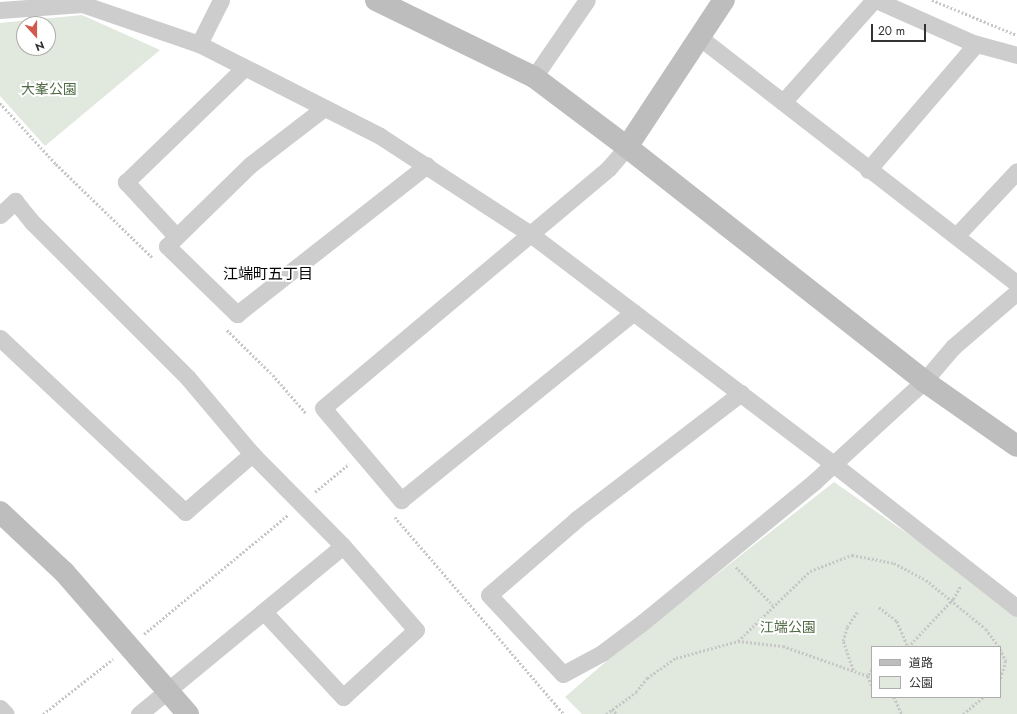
<!DOCTYPE html>
<html>
<head>
<meta charset="utf-8">
<style>
	body { margin:0 }
	#map { position:relative; width:1017px; height:714px; overflow:hidden; background:#fff; font-family:Jost,"Noto Sans JP",sans-serif }
	div>[style] { position:absolute }
	.green>* { inset:0; background:#e1e8dd }
	.path>* { height:2.5px; margin-top:-1.25px; transform-origin:0; background:repeating-linear-gradient(90deg,#c7c7c7 0 2px,transparent 0 4px) }
	.street>* { height:17px; margin:-8.5px; padding:0 8.5px; transform-origin:8.5px; border-radius:8.5px; background:#cdcdcd }
	.secondary>* { height:22px; margin:-11px; padding:0 11px; transform-origin:11px; border-radius:11px; background:#bdbdbd }
	span { translate:-50% -50%; white-space:nowrap; text-align:center; line-height:1.15; -webkit-text-stroke:4px #fff; paint-order:stroke }
	.park-label { font-size:14px; color:#506a45 }
	.neighbourhood-label { font-size:15px; color:#000 }
	.legend { position:absolute; left:871px; top:646px; width:130px; height:52px; box-sizing:border-box; background:#fff; border:1px solid #adadad; margin:0; padding:5px 7px; list-style:none; font-size:12px; color:#333 }
	.legend li { display:flex; align-items:center; gap:8px; height:20px }
	.legend b { width:20px; border:1px solid #adadad }
	.north { position:absolute; left:16px; top:16px; width:40px; height:40px; box-sizing:border-box; background:#fff; border:1px solid #adadad; border-radius:50%; rotate:159deg; font-size:11px; font-weight:700; line-height:16px; text-align:center; color:#333 }
	.north::after { content:''; display:block; margin:auto; width:14px; height:18px; background:#d15a4d; clip-path:polygon(50% 0,100% 100%,50% 72%,0 100%) }
	.scale { position:absolute; left:871px; top:24px; width:55px; height:18px; box-sizing:border-box; border:2px solid #333; border-top:0; padding-left:5px; font-size:12px; line-height:14px; white-space:nowrap; color:#333; -webkit-text-stroke:3px #fff; paint-order:stroke }
</style>
</head>
<body>
<div id="map">
	<div class="green">
		<i style="clip-path:polygon(evenodd,82px 15px,160px 50px,45px 146px,0 96px,0 23px,82px 15px,24px 24px,48px 24px,48px 48px,24px 48px,24px 24px)"></i>
		<i style="clip-path:polygon(evenodd,834px 482px,938px 555px,1017px 617px,1017px 714px,582px 714px,565px 697px,609px 659px,834px 482px,872px 647px,1000px 647px,1000px 697px,872px 697px,872px 647px)"></i>
	</div>
	<div class="path">
		<i style="left:932px;top:0;width:92px;rotate:22.4deg"></i>
		<i style="left:0;top:103px;width:83px;rotate:47.4deg"></i>
		<i style="left:56px;top:164px;width:134px;rotate:44.1deg"></i>
		<i style="left:227px;top:330px;width:64px;rotate:44.4deg"></i>
		<i style="left:273px;top:375px;width:50px;rotate:49deg"></i>
		<i style="left:315px;top:492px;width:44px;rotate:-39.5deg"></i>
		<i style="left:395px;top:517px;width:260px;rotate:49.4deg"></i>
		<i style="left:736px;top:567px;width:53px;rotate:45.8deg"></i>
		<i style="left:879px;top:607px;width:23px;rotate:38deg"></i>
		<i style="left:897px;top:621px;width:28px;rotate:67deg"></i>
		<i style="left:908px;top:647px;width:66px;rotate:-46.8deg"></i>
		<i style="left:953px;top:599px;width:16px;rotate:-60deg"></i>
		<i style="left:144px;top:634px;width:187px;rotate:-39.6deg"></i>
		<i style="left:738px;top:641px;width:100px;rotate:-44.2deg"></i>
		<i style="left:810px;top:571px;width:45px;rotate:-20.9deg"></i>
		<i style="left:852px;top:555px;width:43px;rotate:10.8deg"></i>
		<i style="left:894px;top:563px;width:36px;rotate:28deg"></i>
		<i style="left:926px;top:580px;width:77px;rotate:39.2deg"></i>
		<i style="left:986px;top:629px;width:22px;rotate:54deg"></i>
		<i style="left:1000px;top:649px;width:13px;rotate:63deg"></i>
		<i style="left:1006px;top:661px;width:21px;rotate:107deg"></i>
		<i style="left:853px;top:670px;width:31px;rotate:-109deg"></i>
		<i style="left:843px;top:641px;width:15px;rotate:-74deg"></i>
		<i style="left:847px;top:627px;width:18px;rotate:-56deg"></i>
		<i style="left:872px;top:670px;width:7px;rotate:124deg"></i>
		<i style="left:868px;top:676px;width:11px;rotate:68deg"></i>
		<i style="left:894px;top:697px;width:19px;rotate:65deg"></i>
		<i style="left:612px;top:709px;width:7px;rotate:45deg"></i>
		<i style="left:43px;top:714px;width:89px;rotate:-38.2deg"></i>
		<i style="left:606px;top:714px;width:37px;rotate:-36deg"></i>
		<i style="left:636px;top:692px;width:18px;rotate:-52deg"></i>
		<i style="left:647px;top:678px;width:35px;rotate:-35deg"></i>
		<i style="left:676px;top:658px;width:64px;rotate:-15.3deg"></i>
		<i style="left:738px;top:641px;width:45px;rotate:6.3deg"></i>
		<i style="left:783px;top:646px;width:90px;rotate:19.4deg"></i>
		<i style="left:963px;top:714px;width:26px;rotate:-40deg"></i>
	</div>
	<div class="street">
		<i style="left:876px;top:0;width:106px;rotate:23.9deg"></i>
		<i style="left:973px;top:43px;width:46px;rotate:15.3deg"></i>
		<i style="left:0;top:10px;width:82px;rotate:-4.2deg"></i>
		<i style="left:82px;top:4px;width:124px;rotate:18.9deg"></i>
		<i style="left:199px;top:44px;width:203px;rotate:26.9deg"></i>
		<i style="left:380px;top:136px;width:178px;rotate:33.1deg"></i>
		<i style="left:529px;top:233px;width:380px;rotate:37.2deg"></i>
		<i style="left:832px;top:463px;width:235px;rotate:38.1deg"></i>
		<i style="left:699px;top:37px;width:403px;rotate:37.8deg"></i>
		<i style="left:199px;top:44px;width:49px;rotate:-63.4deg"></i>
		<i style="left:534px;top:77px;width:93px;rotate:-55.5deg"></i>
		<i style="left:783px;top:102px;width:137px;rotate:-48.3deg"></i>
		<i style="left:324px;top:108px;width:93px;rotate:142.4deg"></i>
		<i style="left:250px;top:165px;width:116px;rotate:135.7deg"></i>
		<i style="left:167px;top:246px;width:98px;rotate:44.2deg"></i>
		<i style="left:237px;top:314px;width:241px;rotate:-38.1deg"></i>
		<i style="left:627px;top:147px;width:28px;rotate:131deg"></i>
		<i style="left:609px;top:168px;width:373px;rotate:140deg"></i>
		<i style="left:323px;top:408px;width:121px;rotate:49.7deg"></i>
		<i style="left:401px;top:500px;width:299px;rotate:-38.9deg"></i>
		<i style="left:868px;top:170px;width:166px;rotate:-49.4deg"></i>
		<i style="left:0;top:215px;width:21px;rotate:-43deg"></i>
		<i style="left:15px;top:201px;width:28px;rotate:51deg"></i>
		<i style="left:33px;top:223px;width:219px;rotate:45deg"></i>
		<i style="left:188px;top:378px;width:99px;rotate:49.9deg"></i>
		<i style="left:252px;top:454px;width:129px;rotate:45.3deg"></i>
		<i style="left:343px;top:546px;width:111px;rotate:49deg"></i>
		<i style="left:416px;top:630px;width:99px;rotate:137.5deg"></i>
		<i style="left:343px;top:697px;width:116px;rotate:-132.9deg"></i>
		<i style="left:176px;top:236px;width:74px;rotate:-132.8deg"></i>
		<i style="left:126px;top:182px;width:164px;rotate:-44deg"></i>
		<i style="left:956px;top:236px;width:89px;rotate:-46.8deg"></i>
		<i style="left:0;top:338px;width:254px;rotate:43.2deg"></i>
		<i style="left:185px;top:512px;width:89px;rotate:-40.9deg"></i>
		<i style="left:741px;top:393px;width:207px;rotate:142.5deg"></i>
		<i style="left:577px;top:519px;width:116px;rotate:139.2deg"></i>
		<i style="left:489px;top:595px;width:108px;rotate:46.9deg"></i>
		<i style="left:563px;top:674px;width:44px;rotate:-28.3deg"></i>
		<i style="left:602px;top:653px;width:51px;rotate:-37.1deg"></i>
		<i style="left:643px;top:622px;width:222px;rotate:-39.3deg"></i>
		<i style="left:815px;top:481px;width:148px;rotate:-42.5deg"></i>
		<i style="left:924px;top:381px;width:45px;rotate:-49.5deg"></i>
		<i style="left:953px;top:347px;width:84px;rotate:-40.7deg"></i>
		<i style="left:0;top:708px;width:8px;rotate:45deg"></i>
		<i style="left:139px;top:714px;width:264px;rotate:-39.5deg"></i>
	</div>
	<div class="secondary">
		<i style="left:376px;top:0;width:176px;rotate:26deg"></i>
		<i style="left:534px;top:77px;width:116px;rotate:37deg"></i>
		<i style="left:627px;top:147px;width:378px;rotate:38.2deg"></i>
		<i style="left:924px;top:381px;width:113px;rotate:35deg"></i>
		<i style="left:627px;top:147px;width:176px;rotate:-56.6deg"></i>
		<i style="left:0;top:512px;width:88px;rotate:43.2deg"></i>
		<i style="left:64px;top:572px;width:189px;rotate:48.9deg"></i>
	</div>
	<div class="park-label">
		<span style="left:49px;top:89px">大峯公園</span>
		<span style="left:788px;top:627px">江端公園</span>
	</div>
	<div class="neighbourhood-label">
		<span style="left:268px;top:275px">江端町五丁目</span>
	</div>
	<ul class="legend">
	<li><b style="height:5px;background:#bdbdbd"></b>道路</li>
	<li><b style="height:11px;background:#e1e8dd"></b>公園</li>
	</ul>
	<div class="north">N</div>
	<div class="scale">20 m</div>
</div>
</body>
</html>
